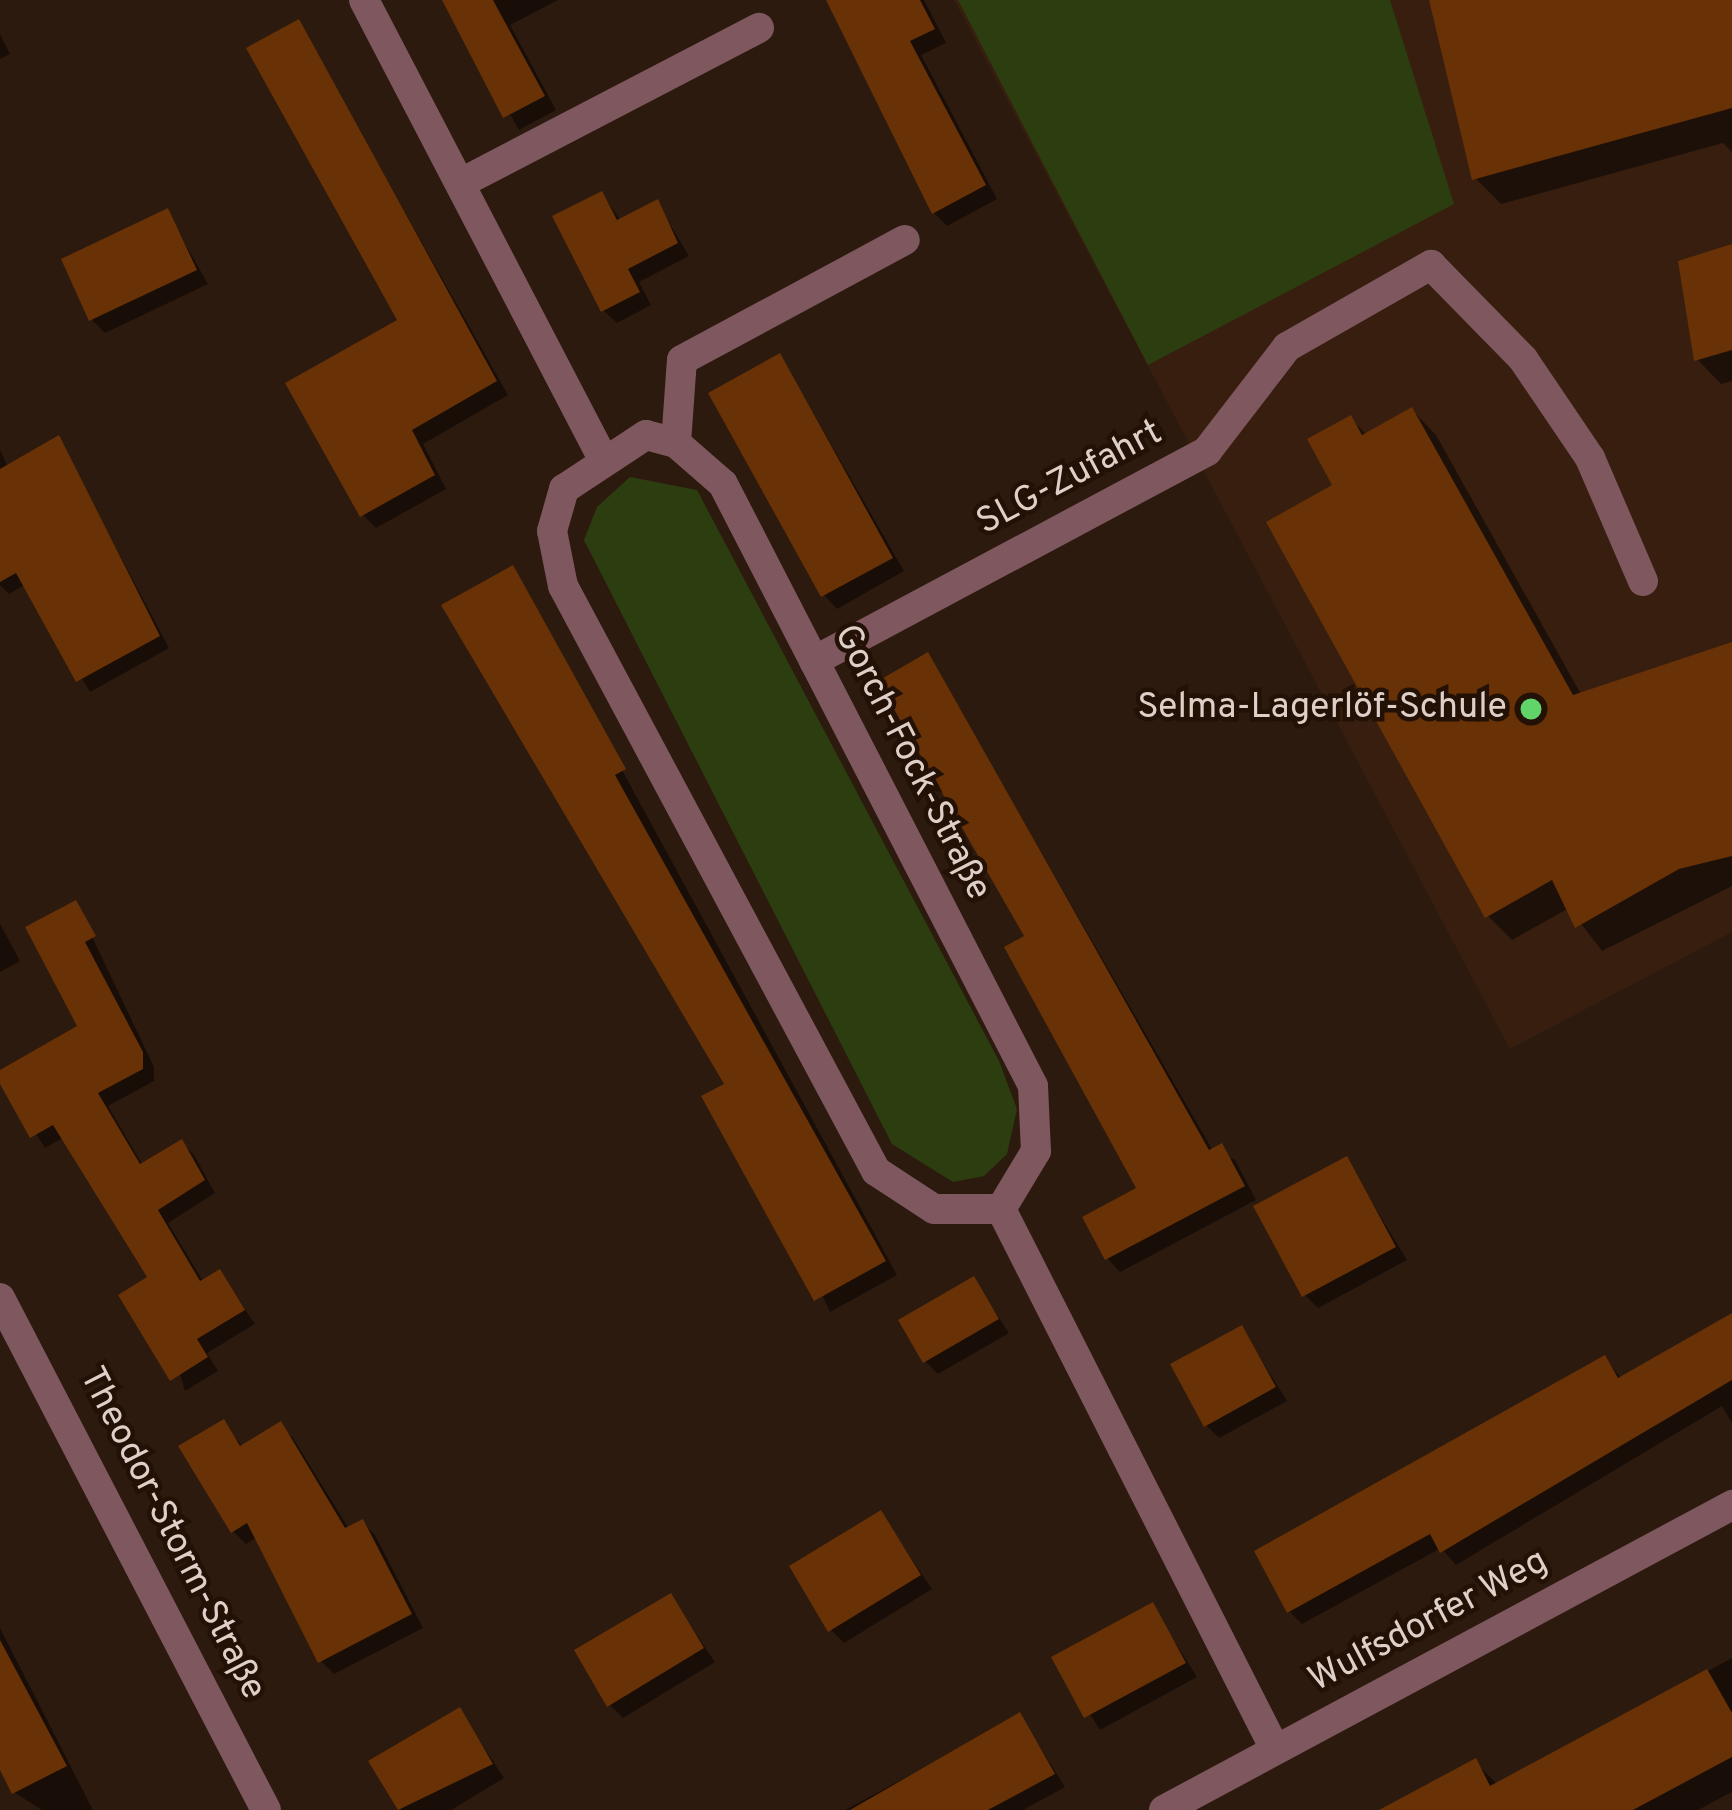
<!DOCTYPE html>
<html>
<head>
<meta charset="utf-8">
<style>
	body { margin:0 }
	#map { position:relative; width:1732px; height:1810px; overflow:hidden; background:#2d1a0e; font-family:Overpass,sans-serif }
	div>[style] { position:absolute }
	.built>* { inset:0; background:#381e0f }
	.green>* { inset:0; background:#2c3e0f }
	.shadow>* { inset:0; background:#0007 }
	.building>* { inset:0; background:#683106 }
	.minor>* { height:30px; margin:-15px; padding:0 15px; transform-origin:15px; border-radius:15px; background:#7e575f }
	.dots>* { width:33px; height:33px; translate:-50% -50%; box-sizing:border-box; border:6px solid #231106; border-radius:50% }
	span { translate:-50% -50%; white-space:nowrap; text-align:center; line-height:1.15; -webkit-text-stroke:9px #231106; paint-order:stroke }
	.street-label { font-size:36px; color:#ded0c8 }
	.poi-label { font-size:36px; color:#ded0c8 }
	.right { translate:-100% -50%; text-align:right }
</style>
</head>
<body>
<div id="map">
	<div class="built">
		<i style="clip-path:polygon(954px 0,1732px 0,1732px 932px,1510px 1049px)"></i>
	</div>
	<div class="green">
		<i style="clip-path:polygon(958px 0,1390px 0,1454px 204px,1148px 365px)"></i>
		<i style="clip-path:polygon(630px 477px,697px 490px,999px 1061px,1017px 1109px,1007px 1154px,984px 1176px,953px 1182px,892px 1144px,584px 540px,597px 507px)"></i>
	</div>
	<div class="shadow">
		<i style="clip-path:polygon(445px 0,558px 0,510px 25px,556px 110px,519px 130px)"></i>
		<i style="clip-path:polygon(829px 0,924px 0,946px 43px,921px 55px,997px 199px,947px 226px,934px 213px)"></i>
		<i style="clip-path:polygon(1432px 0,1732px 0,1732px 152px,1723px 143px,1501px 204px,1475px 178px)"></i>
		<i style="clip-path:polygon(298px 23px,508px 395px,423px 444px,446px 489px,376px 528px,363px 515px,401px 321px)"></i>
		<i style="clip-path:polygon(0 34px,10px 54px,0 59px)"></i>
		<i style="clip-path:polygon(602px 194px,621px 221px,657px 203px,689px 256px,639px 282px,651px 305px,617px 323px,603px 310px)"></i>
		<i style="clip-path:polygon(167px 212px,208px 284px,105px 333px,92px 320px)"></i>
		<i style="clip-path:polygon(1732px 248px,1732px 381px,1721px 384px,1697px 359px)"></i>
		<i style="clip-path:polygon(780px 356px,904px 571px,837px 609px,824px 595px)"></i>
		<i style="clip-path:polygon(1412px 410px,1436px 435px,1582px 696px,1732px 645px,1732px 886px,1602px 951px,1569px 908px,1512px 940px,1488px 916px,1336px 486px,1350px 418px,1367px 435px)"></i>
		<i style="clip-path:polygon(58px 439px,169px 648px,90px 692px,26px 584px,9px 594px,0 585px,0 450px,8px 467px)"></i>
		<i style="clip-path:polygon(512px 568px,897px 1275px,830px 1312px,728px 1085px,445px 606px)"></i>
		<i style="clip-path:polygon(928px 656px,1213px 1151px,1235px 1160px,1256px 1200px,1120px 1272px,1107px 1258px,1140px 1190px,1028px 938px)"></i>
		<i style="clip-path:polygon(76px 903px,154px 1067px,154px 1081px,108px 1106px,143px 1166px,181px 1142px,194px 1155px,215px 1193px,168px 1223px,204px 1283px,220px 1273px,255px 1324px,207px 1353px,218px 1371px,185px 1391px,151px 1278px,64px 1137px,45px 1148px,0 1078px,81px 1027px)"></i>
		<i style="clip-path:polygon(0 924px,20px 961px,0 972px)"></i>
		<i style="clip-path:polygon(1346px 1160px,1407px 1260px,1318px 1308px,1305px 1295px)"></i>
		<i style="clip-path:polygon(974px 1280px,1009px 1333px,938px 1374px,925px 1361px)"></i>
		<i style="clip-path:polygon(1732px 1317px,1732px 1423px,1722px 1406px,1456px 1565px,1441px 1548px,1302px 1624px,1289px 1611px,1605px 1359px,1622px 1379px)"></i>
		<i style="clip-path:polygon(1241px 1328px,1287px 1401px,1219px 1438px,1206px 1425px)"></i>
		<i style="clip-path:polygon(223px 1423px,243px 1447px,280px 1425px,293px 1438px,349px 1529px,362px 1522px,375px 1535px,423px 1628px,334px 1674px,321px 1661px,257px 1537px,246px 1544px,233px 1531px)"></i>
		<i style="clip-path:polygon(880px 1513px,932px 1589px,844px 1643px,831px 1630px)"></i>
		<i style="clip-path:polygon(671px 1597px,715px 1662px,623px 1718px,610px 1705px)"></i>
		<i style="clip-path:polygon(1152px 1606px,1197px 1677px,1100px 1730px,1055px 1658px)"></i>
		<i style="clip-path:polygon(0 1628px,93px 1810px,42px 1810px,15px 1793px,0 1763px)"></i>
		<i style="clip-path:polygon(1732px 1658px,1732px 1792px,1698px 1810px,1405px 1810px,1475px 1762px,1498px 1785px)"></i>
		<i style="clip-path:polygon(459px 1710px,504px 1778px,451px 1810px,401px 1810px,373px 1762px)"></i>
		<i style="clip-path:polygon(1020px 1716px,1065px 1787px,1023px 1810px,845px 1810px)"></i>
	</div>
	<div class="building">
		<i style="clip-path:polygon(442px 0,493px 0,545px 96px,503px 118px)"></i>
		<i style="clip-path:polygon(826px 0,920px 0,935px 29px,910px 41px,986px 185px,932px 214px)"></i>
		<i style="clip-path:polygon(1429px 0,1732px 0,1732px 108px,1472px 180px)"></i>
		<i style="clip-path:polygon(299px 19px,497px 381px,412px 430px,435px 475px,360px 517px,285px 383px,397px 320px,246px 48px)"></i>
		<i style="clip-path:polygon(602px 191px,617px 220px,658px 199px,678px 243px,628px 269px,640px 292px,601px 312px,552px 216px)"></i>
		<i style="clip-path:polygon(168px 208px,197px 270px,89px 321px,61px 259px)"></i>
		<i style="clip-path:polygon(1732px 244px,1732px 350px,1694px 361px,1678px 261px)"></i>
		<i style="clip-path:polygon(780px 353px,893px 558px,821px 597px,708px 393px)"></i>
		<i style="clip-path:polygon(1412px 407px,1573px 695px,1732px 642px,1732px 856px,1679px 869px,1575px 928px,1552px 880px,1485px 918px,1266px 522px,1332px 485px,1307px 439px,1351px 415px,1362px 435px)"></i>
		<i style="clip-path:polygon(59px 435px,160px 636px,76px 682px,16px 573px,0 582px,0 469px)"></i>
		<i style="clip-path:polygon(513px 565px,626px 769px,615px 775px,886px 1261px,814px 1301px,701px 1096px,724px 1084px,441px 605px)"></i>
		<i style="clip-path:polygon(928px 652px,1209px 1150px,1222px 1143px,1245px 1186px,1105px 1260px,1082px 1217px,1136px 1188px,1004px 947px,1024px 936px,878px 681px)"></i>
		<i style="clip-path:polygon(76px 900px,96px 936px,85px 942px,143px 1052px,143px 1069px,98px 1093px,140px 1164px,182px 1139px,205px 1180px,158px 1210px,200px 1281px,220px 1269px,245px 1310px,197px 1339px,208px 1357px,170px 1381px,118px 1295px,147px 1277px,53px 1125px,30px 1138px,0 1084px,0 1070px,77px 1026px,25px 927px)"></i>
		<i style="clip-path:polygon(1347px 1156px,1396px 1247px,1302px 1297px,1253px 1206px)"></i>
		<i style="clip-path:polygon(974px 1276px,999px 1319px,923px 1363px,898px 1320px)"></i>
		<i style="clip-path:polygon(1732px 1313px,1732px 1380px,1440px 1553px,1430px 1534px,1287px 1613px,1254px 1551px,1605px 1355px,1618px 1378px)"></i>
		<i style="clip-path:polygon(1242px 1325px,1276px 1387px,1204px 1427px,1170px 1364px)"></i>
		<i style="clip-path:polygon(224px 1419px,240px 1446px,281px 1421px,345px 1528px,363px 1519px,412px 1614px,318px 1663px,247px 1523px,231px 1533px,178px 1446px)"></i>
		<i style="clip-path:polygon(881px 1510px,921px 1575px,828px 1632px,789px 1566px)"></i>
		<i style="clip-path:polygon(671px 1593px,704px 1648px,607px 1707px,574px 1650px)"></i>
		<i style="clip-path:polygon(1153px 1602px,1186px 1663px,1084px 1718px,1051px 1657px)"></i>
		<i style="clip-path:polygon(0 1640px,67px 1766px,12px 1794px,0 1770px)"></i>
		<i style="clip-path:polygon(1707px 1669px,1732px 1713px,1732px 1757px,1633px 1810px,1379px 1810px,1476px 1758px,1490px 1786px)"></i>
		<i style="clip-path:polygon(460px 1707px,493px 1764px,398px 1810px,368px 1761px)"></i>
		<i style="clip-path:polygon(1020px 1712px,1055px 1774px,988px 1810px,850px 1810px)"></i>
	</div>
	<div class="minor">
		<i style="left:364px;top:0;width:513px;rotate:62.49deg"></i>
		<i style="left:461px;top:183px;width:336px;rotate:-27.5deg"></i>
		<i style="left:646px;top:435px;width:31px;rotate:15deg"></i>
		<i style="left:676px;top:443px;width:62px;rotate:41.1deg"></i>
		<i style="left:723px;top:484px;width:677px;rotate:62.75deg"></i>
		<i style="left:1033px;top:1086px;width:65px;rotate:87.4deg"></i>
		<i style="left:1036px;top:1151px;width:68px;rotate:121.1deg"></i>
		<i style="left:1001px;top:1209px;width:67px;rotate:180deg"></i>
		<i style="left:934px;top:1209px;width:69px;rotate:-146.8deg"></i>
		<i style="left:876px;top:1171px;width:663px;rotate:-118.15deg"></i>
		<i style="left:563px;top:586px;width:56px;rotate:-101.3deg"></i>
		<i style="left:552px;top:531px;width:44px;rotate:-74.1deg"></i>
		<i style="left:564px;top:489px;width:98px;rotate:-33.4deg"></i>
		<i style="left:676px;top:443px;width:83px;rotate:-85.9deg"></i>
		<i style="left:682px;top:360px;width:253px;rotate:-28.3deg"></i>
		<i style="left:814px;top:661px;width:446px;rotate:-28.1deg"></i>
		<i style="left:1207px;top:451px;width:131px;rotate:-52.4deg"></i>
		<i style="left:1287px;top:347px;width:166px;rotate:-29.7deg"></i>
		<i style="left:1431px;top:265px;width:132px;rotate:45.6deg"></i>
		<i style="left:1523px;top:359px;width:120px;rotate:55.9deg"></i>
		<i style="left:1590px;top:458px;width:134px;rotate:66.7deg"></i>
		<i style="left:1001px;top:1209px;width:606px;rotate:63.1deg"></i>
		<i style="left:0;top:1298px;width:577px;rotate:62.55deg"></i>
		<i style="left:1164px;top:1810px;width:645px;rotate:-28.23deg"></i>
	</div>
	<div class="dots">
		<i style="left:1531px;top:709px;background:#61d46a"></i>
	</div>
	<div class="street-label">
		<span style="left:1070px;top:479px;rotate:-28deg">SLG-Zufahrt</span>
		<span style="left:911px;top:763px;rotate:63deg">Gorch-Fock-Straße</span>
		<span style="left:171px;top:1534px;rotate:63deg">Theodor-Storm-Straße</span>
		<span style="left:1429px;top:1622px;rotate:-28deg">Wulfsdorfer Weg</span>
	</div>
	<div class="poi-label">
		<span class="right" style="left:1507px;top:709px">Selma-Lagerlöf-Schule</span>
	</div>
</div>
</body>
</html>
